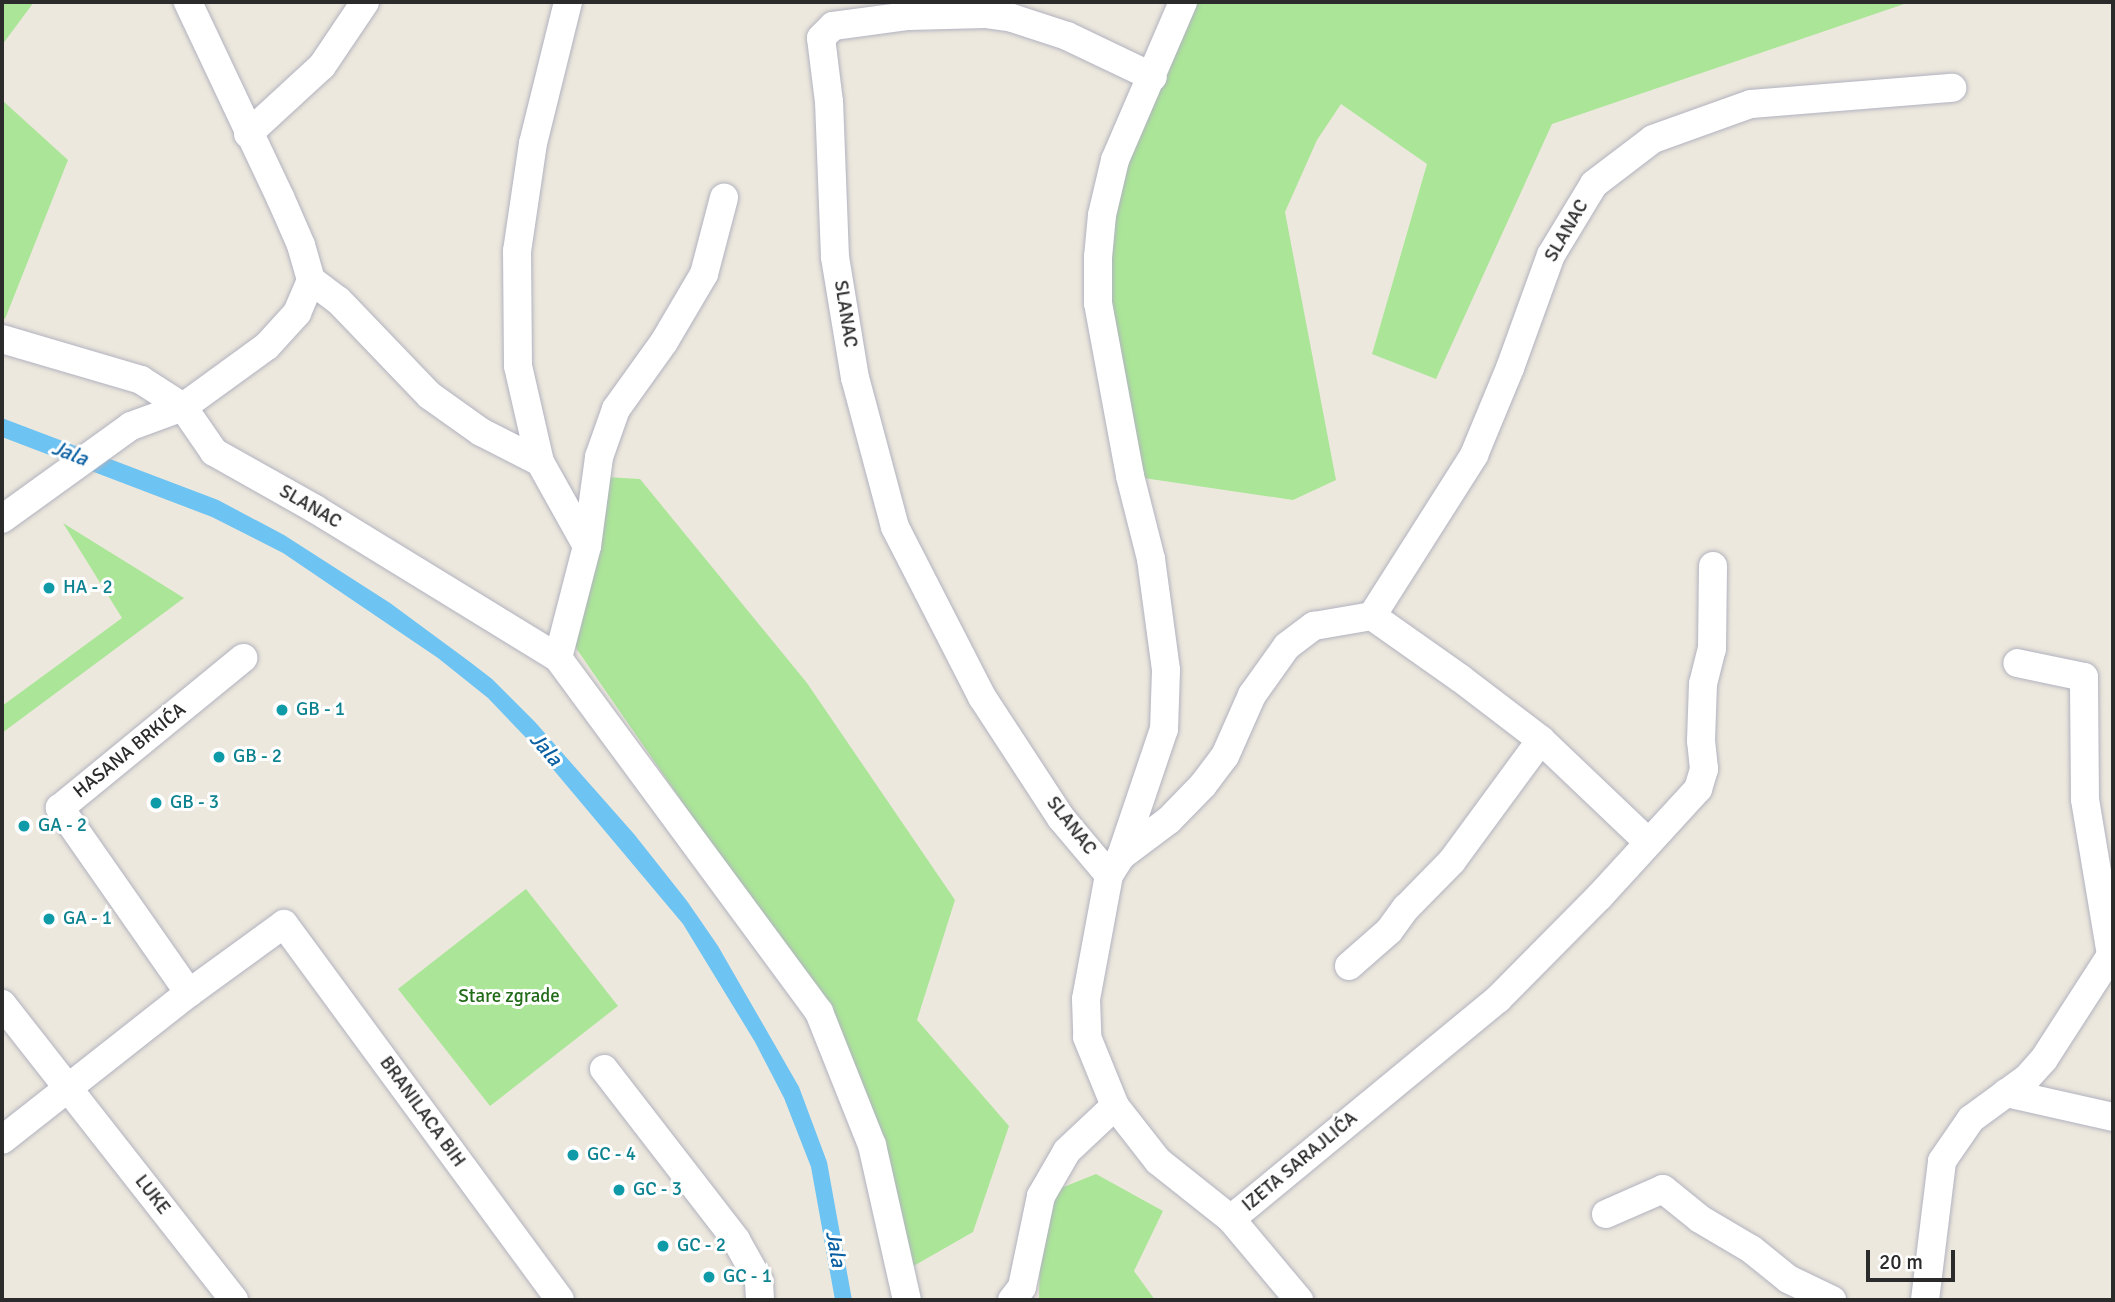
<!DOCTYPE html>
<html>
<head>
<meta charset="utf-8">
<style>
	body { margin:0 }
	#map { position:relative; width:2115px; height:1302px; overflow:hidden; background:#ede8dd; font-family:Signika,sans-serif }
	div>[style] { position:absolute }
	.green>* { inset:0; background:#abe598 }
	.water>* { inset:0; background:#6dc3f2 }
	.roads { filter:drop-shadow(0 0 2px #b1b2bf) drop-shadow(0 0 2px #b1b2bf) }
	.minor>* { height:28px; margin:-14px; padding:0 14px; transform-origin:14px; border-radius:14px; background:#fff }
	.dots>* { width:19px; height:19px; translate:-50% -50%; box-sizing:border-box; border:4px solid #fff; border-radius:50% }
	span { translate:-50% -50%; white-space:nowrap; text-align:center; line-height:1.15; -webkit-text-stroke:6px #fff; paint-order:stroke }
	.street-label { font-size:19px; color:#2b2b2b }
	.culture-label { font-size:19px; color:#0d838f }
	.left { translate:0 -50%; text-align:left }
	.park-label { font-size:19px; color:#226b18 }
	.water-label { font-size:21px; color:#095fa1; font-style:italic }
	.frame { position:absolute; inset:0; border:4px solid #2b2b2b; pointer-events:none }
	.scale { position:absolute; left:1866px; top:1250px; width:89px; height:32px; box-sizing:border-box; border:4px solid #2b2b2b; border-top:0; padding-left:9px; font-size:21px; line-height:24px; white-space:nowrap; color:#2b2b2b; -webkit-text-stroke:5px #fff; paint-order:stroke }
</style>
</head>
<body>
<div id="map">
	<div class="green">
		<i style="clip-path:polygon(2px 2px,34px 2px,2px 45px)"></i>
		<i style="clip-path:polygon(1183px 2px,1910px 2px,1552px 124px,1436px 379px,1372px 354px,1427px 164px,1341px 104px,1317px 140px,1285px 212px,1336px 480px,1293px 500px,1130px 476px,1102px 215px)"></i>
		<i style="clip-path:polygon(2px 100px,68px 160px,5px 319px,2px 317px)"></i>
		<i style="clip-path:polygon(605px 477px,640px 479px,807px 683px,955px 900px,917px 1020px,1009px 1126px,973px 1232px,903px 1272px,812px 990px,565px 632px)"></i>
		<i style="clip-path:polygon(63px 523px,184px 598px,2px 733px,2px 706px,122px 618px)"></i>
		<i style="clip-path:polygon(526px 889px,618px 1006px,490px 1106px,398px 989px)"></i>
		<i style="clip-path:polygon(1096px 1174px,1163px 1211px,1134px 1271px,1155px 1300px,1039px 1300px,1041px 1196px)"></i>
	</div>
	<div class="water">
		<i style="clip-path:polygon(2px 418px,218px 500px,284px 535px,390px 603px,470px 662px,492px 679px,535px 722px,634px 834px,687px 901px,718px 946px,799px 1087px,827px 1162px,852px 1300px,835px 1300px,811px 1167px,784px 1098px,755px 1042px,683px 924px,531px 743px,488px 698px,438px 658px,283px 553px,212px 517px,2px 437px)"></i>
	</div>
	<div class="roads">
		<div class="minor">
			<i style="left:568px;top:2px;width:145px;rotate:103.9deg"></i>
			<i style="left:533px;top:143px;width:109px;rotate:98.4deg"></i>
			<i style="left:517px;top:251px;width:115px;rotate:89.5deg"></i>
			<i style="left:518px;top:366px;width:98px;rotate:77.1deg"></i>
			<i style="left:540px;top:462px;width:96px;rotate:60.8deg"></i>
			<i style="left:1183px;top:2px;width:172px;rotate:113.3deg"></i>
			<i style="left:1115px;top:160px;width:57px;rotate:103.3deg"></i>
			<i style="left:1102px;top:215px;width:42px;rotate:95.4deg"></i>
			<i style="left:1098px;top:257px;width:46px;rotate:90deg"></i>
			<i style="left:1098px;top:303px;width:176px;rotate:79.5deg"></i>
			<i style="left:1130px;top:476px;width:86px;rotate:75.8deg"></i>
			<i style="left:1151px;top:559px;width:112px;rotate:82.3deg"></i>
			<i style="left:1166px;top:670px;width:59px;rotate:91.9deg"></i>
			<i style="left:1164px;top:729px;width:134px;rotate:108.7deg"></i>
			<i style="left:1121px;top:856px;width:22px;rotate:122deg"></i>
			<i style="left:1109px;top:875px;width:126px;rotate:100.5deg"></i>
			<i style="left:1086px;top:999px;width:38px;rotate:88deg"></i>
			<i style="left:1087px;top:1037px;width:74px;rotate:67.9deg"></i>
			<i style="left:1115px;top:1106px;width:70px;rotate:52deg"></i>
			<i style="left:1158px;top:1161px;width:93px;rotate:38.5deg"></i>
			<i style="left:1231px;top:1219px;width:106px;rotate:50deg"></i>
			<i style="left:248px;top:134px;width:100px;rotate:-42.6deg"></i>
			<i style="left:322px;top:66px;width:77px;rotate:-56.1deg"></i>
			<i style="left:311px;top:280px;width:34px;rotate:37deg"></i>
			<i style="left:338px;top:300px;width:132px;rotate:46.2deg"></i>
			<i style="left:429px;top:395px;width:64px;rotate:35.4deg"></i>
			<i style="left:481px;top:432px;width:66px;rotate:27deg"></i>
			<i style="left:2px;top:339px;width:145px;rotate:16.4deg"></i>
			<i style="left:141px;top:380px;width:50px;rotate:32.7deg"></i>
			<i style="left:183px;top:407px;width:55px;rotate:55.4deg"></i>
			<i style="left:214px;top:452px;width:116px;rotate:29.4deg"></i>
			<i style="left:315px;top:509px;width:285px;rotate:31.5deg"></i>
			<i style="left:558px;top:658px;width:440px;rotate:53.6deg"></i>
			<i style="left:819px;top:1012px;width:143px;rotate:68.3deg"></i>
			<i style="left:872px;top:1145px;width:159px;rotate:77.3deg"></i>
			<i style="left:2px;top:519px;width:159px;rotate:-35.8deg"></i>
			<i style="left:131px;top:426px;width:55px;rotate:-20.1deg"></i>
			<i style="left:183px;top:407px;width:104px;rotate:-36deg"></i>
			<i style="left:267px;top:346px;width:45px;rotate:-47.7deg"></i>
			<i style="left:297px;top:313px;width:36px;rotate:-67deg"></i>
			<i style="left:311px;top:280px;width:36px;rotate:-106deg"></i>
			<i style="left:301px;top:245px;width:52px;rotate:-113.6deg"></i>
			<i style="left:280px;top:197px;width:216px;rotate:-115.3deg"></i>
			<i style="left:1372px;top:616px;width:108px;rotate:35.2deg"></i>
			<i style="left:1460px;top:678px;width:102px;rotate:37.4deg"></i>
			<i style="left:1541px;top:740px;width:146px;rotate:43.6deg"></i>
			<i style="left:558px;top:658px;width:116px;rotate:-75.5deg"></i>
			<i style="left:587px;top:546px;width:90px;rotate:-82.3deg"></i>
			<i style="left:599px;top:457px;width:51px;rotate:-70.5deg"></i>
			<i style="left:616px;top:409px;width:82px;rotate:-54.4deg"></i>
			<i style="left:664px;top:342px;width:79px;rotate:-59.5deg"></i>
			<i style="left:704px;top:274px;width:79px;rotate:-75.3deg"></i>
			<i style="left:1121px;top:856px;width:60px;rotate:-36.9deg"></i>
			<i style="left:1169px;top:820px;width:49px;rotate:-45.8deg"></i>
			<i style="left:1203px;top:785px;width:36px;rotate:-53deg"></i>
			<i style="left:1225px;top:756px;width:67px;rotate:-66.1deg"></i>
			<i style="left:1252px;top:695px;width:60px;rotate:-54.5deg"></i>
			<i style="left:1287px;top:646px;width:34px;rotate:-37deg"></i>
			<i style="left:1314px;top:626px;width:59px;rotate:-9.8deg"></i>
			<i style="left:1372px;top:616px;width:191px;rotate:-57.6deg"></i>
			<i style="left:1474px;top:455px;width:94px;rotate:-67.5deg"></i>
			<i style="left:1510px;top:368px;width:120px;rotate:-70.1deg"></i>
			<i style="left:1551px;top:255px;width:83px;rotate:-58.8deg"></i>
			<i style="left:1594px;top:184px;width:74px;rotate:-37.3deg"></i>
			<i style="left:1653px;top:139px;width:104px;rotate:-19.7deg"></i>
			<i style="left:1751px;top:104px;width:202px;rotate:-4.6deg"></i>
			<i style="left:1109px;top:875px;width:75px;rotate:-130.1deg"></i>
			<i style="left:1061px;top:818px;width:145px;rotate:-123.1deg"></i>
			<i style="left:982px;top:697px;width:191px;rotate:-117.1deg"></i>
			<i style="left:895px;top:527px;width:154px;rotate:-105deg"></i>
			<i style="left:855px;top:378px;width:123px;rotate:-99.4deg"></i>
			<i style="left:835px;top:257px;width:155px;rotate:-92.2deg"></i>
			<i style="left:829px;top:102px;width:64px;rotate:-97.1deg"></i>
			<i style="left:821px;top:38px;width:17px;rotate:-45deg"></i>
			<i style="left:833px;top:26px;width:76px;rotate:-7.6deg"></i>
			<i style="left:908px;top:16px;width:77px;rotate:-1.5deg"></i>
			<i style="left:985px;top:14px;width:27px;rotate:8deg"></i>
			<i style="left:1012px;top:18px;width:58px;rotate:18.1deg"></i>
			<i style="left:1067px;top:36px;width:95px;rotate:25.5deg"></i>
			<i style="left:1349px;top:966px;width:53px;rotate:-41.2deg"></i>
			<i style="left:1389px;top:931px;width:29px;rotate:-54deg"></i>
			<i style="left:1406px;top:908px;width:66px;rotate:-45.6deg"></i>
			<i style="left:1452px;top:861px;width:150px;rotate:-53.7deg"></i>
			<i style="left:189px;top:993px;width:226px;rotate:-124.9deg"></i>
			<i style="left:60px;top:808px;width:237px;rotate:-39.3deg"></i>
			<i style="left:2px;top:1004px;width:376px;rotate:51.9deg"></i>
			<i style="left:604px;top:1069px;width:216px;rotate:52.3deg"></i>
			<i style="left:736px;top:1240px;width:47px;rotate:60.7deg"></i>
			<i style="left:759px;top:1281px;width:19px;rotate:87deg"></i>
			<i style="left:2006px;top:1093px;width:110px;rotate:12.6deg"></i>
			<i style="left:2px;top:1140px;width:238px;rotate:-38.2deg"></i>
			<i style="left:189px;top:993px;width:117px;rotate:-36deg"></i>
			<i style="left:284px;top:924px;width:466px;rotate:53.7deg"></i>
			<i style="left:1606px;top:1214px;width:62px;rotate:-23.7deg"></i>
			<i style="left:1663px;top:1189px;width:48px;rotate:39deg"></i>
			<i style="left:1700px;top:1219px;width:59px;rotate:30.5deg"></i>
			<i style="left:1751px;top:1249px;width:48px;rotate:39deg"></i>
			<i style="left:1788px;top:1279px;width:49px;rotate:25.5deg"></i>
			<i style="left:1231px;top:1219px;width:346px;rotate:-39.5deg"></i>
			<i style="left:1498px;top:999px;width:144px;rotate:-45.3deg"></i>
			<i style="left:1599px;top:897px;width:147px;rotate:-47.5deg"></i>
			<i style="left:1698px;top:789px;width:21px;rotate:-73deg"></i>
			<i style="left:1704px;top:769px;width:28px;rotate:-96deg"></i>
			<i style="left:1701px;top:741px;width:57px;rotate:-88deg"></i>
			<i style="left:1703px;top:684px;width:36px;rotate:-76deg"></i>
			<i style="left:1712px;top:649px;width:83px;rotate:-89.3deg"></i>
			<i style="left:1012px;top:1300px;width:16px;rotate:-52deg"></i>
			<i style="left:1022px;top:1287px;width:93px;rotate:-78.2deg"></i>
			<i style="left:1041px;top:1196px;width:52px;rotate:-60deg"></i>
			<i style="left:1067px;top:1151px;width:66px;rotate:-43.2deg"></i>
			<i style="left:1925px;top:1300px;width:140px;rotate:-83deg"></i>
			<i style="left:1942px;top:1161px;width:51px;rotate:-55.4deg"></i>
			<i style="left:1971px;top:1119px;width:69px;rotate:-36.2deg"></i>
			<i style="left:2027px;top:1078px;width:25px;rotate:-48deg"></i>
			<i style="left:2044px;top:1059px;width:124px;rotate:-57.2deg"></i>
			<i style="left:2111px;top:955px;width:158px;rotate:-99.5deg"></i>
			<i style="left:2085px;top:799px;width:122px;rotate:-90.5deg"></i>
			<i style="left:2084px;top:677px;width:68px;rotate:-168.2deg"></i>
		</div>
	</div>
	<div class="dots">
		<i style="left:49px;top:588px;background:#0f9aa8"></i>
		<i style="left:282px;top:710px;background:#0f9aa8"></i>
		<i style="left:219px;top:757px;background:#0f9aa8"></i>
		<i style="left:156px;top:803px;background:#0f9aa8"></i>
		<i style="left:24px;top:826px;background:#0f9aa8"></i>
		<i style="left:49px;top:919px;background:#0f9aa8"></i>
		<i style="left:573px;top:1155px;background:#0f9aa8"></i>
		<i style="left:619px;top:1190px;background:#0f9aa8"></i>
		<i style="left:663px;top:1246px;background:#0f9aa8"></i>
		<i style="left:709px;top:1277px;background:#0f9aa8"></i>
	</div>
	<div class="street-label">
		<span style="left:1567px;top:231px;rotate:-60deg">SLANAC</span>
		<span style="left:845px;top:314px;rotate:81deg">SLANAC</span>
		<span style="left:310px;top:507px;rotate:30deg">SLANAC</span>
		<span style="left:130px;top:751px;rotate:-39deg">HASANA BRKIĆA</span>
		<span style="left:1071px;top:826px;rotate:52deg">SLANAC</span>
		<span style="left:422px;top:1112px;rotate:54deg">BRANILACA BIH</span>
		<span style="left:1300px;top:1162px;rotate:-40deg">IZETA SARAJLIĆA</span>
		<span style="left:152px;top:1195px;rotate:52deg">LUKE</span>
	</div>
	<div class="culture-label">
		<span class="left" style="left:63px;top:588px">HA - 2</span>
		<span class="left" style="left:296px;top:710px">GB - 1</span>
		<span class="left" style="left:233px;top:757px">GB - 2</span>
		<span class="left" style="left:170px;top:803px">GB - 3</span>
		<span class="left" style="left:38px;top:826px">GA - 2</span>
		<span class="left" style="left:63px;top:919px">GA - 1</span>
		<span class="left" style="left:587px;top:1155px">GC - 4</span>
		<span class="left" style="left:633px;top:1190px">GC - 3</span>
		<span class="left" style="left:677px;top:1246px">GC - 2</span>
		<span class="left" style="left:723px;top:1277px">GC - 1</span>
	</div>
	<div class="park-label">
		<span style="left:509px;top:997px">Stare zgrade</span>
	</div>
	<div class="water-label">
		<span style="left:70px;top:453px;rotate:21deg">Jala</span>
		<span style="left:546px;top:749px;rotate:49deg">Jala</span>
		<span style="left:836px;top:1249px;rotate:80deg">Jala</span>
	</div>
	<div class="frame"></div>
	<div class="scale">20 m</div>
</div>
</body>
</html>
